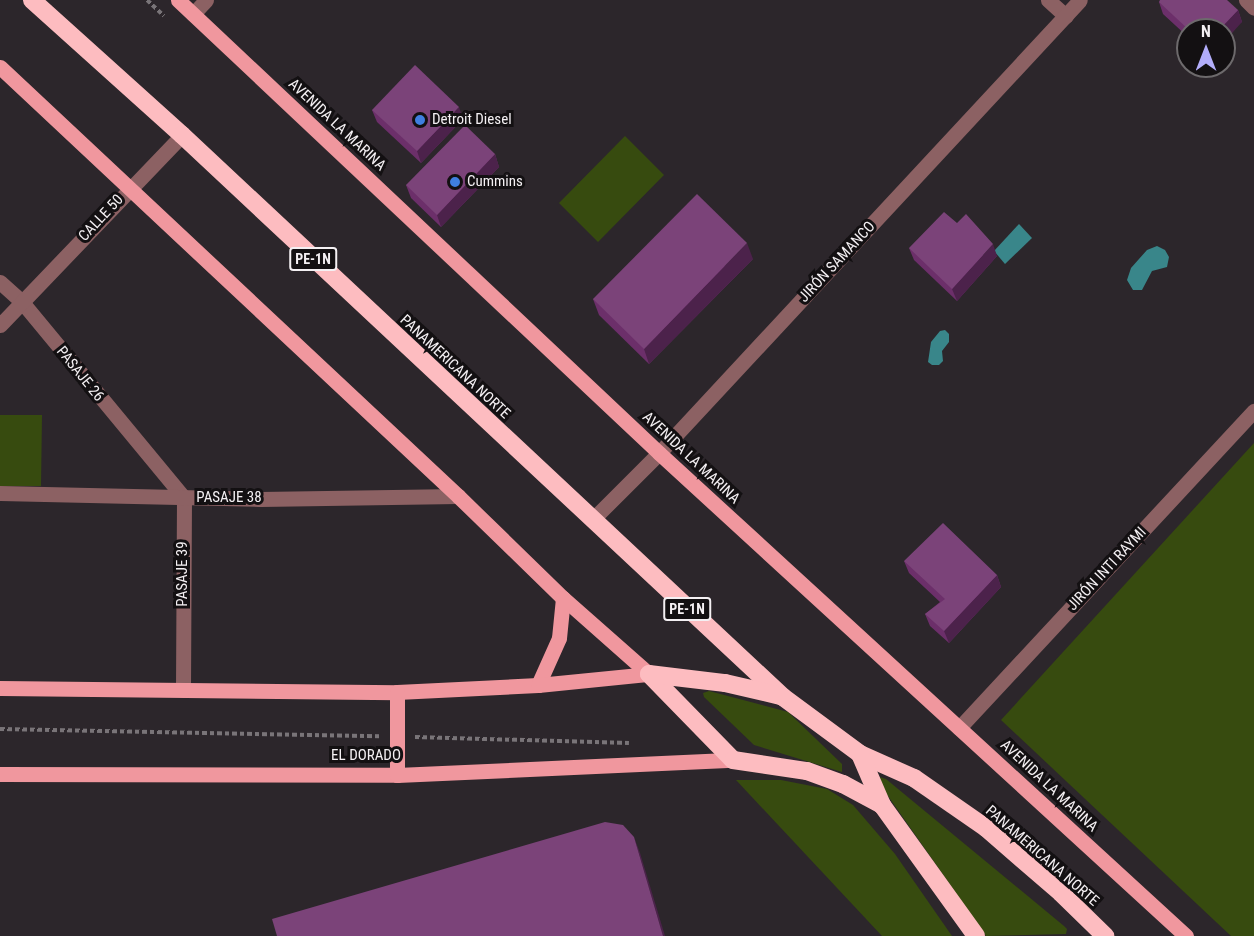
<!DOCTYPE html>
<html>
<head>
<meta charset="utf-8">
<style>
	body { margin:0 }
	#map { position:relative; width:1254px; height:936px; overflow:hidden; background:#2c262b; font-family:"Roboto Condensed",sans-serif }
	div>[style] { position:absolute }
	.green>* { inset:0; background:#374b0f }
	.water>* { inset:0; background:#39868a }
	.path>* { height:4px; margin-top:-2px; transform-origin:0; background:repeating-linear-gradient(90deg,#797478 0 4.5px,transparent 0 7.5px) }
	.minor>* { height:15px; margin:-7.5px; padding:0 7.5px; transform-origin:7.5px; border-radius:7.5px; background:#8c6163 }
	.major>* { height:15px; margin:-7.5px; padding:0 7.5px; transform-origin:7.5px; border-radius:7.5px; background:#f0979e }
	.highway>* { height:18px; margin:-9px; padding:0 9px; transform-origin:9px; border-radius:9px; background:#fdbcc0 }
	.wall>* { inset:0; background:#6c2f6a }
	.shaded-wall>* { inset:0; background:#4c224b }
	.building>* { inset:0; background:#7b4379 }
	.dots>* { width:16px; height:16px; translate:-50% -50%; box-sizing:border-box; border:3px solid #131012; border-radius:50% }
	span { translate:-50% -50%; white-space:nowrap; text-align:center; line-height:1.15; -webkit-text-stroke:6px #131012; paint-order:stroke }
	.shield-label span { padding:2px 4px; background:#131012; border:2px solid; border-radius:4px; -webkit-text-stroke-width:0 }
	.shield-label { font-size:14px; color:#f4f0f3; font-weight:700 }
	.poi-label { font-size:15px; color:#f4f0f3 }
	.left { translate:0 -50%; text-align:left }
	.street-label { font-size:15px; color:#f4f0f3 }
	.north { position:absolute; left:1176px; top:18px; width:60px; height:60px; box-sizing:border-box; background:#131012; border:2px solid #6d6a6c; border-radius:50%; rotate:0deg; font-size:16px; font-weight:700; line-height:24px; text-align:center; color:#f4f0f3 }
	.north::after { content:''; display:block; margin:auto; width:21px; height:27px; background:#b2adfa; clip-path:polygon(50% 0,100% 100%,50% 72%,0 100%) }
</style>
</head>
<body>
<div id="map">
	<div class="green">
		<i style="clip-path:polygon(625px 136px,664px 175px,598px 242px,559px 203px)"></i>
		<i style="clip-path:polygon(0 415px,42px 415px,41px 486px,0 486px)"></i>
		<i style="clip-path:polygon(1254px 443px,1254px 936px,1231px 936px,1001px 720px)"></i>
		<i style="clip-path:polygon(709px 691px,788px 712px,842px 764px,842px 772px,754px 745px,704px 697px,703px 693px)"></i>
		<i style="clip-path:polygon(880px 777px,886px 779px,1064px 926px,1067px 929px,1066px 934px,986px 936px,881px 786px)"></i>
		<i style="clip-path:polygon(736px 780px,781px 780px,827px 789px,853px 805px,895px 854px,952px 936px,882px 936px)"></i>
	</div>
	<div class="water">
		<i style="clip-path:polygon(1019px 224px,1032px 238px,1005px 264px,994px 251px)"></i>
		<i style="clip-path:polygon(1157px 246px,1165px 250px,1169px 257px,1167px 267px,1152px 271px,1142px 290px,1133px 290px,1127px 280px,1131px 268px,1147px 250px)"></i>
		<i style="clip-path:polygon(945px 330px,949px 334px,949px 342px,942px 351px,943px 361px,939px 365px,932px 365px,928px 362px,931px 342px,940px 331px)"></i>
	</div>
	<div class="path">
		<i style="left:147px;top:0;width:23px;rotate:43deg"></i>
		<i style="left:0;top:729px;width:380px;rotate:1.1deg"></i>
		<i style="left:415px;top:737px;width:214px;rotate:1.6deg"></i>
	</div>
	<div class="minor">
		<i style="left:1048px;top:0;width:24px;rotate:42deg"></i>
		<i style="left:1246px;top:0;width:11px;rotate:45deg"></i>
		<i style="left:193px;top:14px;width:19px;rotate:-47deg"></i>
		<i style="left:0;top:282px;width:30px;rotate:42deg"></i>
		<i style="left:22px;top:302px;width:254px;rotate:50.4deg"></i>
		<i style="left:184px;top:498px;width:192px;rotate:90.3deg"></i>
		<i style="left:0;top:325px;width:263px;rotate:-46.2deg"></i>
		<i style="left:0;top:493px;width:260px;rotate:1.3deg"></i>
		<i style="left:260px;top:499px;width:198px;rotate:-0.9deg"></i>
		<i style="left:592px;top:520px;width:95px;rotate:-45deg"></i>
		<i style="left:659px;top:453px;width:618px;rotate:-47.1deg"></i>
		<i style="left:959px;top:728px;width:433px;rotate:-47.1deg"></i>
	</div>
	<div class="major">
		<i style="left:178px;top:0;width:661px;rotate:43.28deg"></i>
		<i style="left:659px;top:453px;width:715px;rotate:42.51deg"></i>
		<i style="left:0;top:67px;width:628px;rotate:43.13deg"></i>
		<i style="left:458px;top:496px;width:146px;rotate:44.2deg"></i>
		<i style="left:563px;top:598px;width:115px;rotate:41.5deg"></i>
		<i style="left:538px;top:685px;width:51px;rotate:-65.9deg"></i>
		<i style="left:559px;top:638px;width:40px;rotate:-84.3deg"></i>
		<i style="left:0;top:688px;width:397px;rotate:0.6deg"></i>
		<i style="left:397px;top:692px;width:141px;rotate:-2.8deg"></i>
		<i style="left:538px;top:685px;width:112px;rotate:-5.7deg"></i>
		<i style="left:0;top:774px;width:397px;rotate:0.1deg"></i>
		<i style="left:397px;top:775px;width:336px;rotate:-2.6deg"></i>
		<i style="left:397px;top:775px;width:83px;rotate:-90deg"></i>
	</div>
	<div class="highway">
		<i style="left:32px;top:0;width:202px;rotate:42deg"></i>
		<i style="left:182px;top:135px;width:823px;rotate:43.08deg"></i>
		<i style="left:783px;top:697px;width:96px;rotate:36.5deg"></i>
		<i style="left:860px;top:754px;width:59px;rotate:24deg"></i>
		<i style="left:914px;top:778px;width:88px;rotate:34.8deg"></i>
		<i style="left:986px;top:828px;width:99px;rotate:40.9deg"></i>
		<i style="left:1061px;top:893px;width:62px;rotate:44.3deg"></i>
		<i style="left:649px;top:674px;width:120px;rotate:45.7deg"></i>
		<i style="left:733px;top:760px;width:75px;rotate:8.5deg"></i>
		<i style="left:807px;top:771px;width:38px;rotate:20deg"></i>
		<i style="left:843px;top:784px;width:44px;rotate:28.3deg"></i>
		<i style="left:649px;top:674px;width:77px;rotate:6.8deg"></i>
		<i style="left:725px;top:683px;width:57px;rotate:13.1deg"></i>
		<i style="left:860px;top:754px;width:56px;rotate:66.7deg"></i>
		<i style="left:882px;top:805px;width:161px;rotate:54.3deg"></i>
	</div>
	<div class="wall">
		<i style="clip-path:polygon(1159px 2px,1238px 10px,1242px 22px,1224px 30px,1188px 30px,1188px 37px,1163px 14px)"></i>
		<i style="clip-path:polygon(372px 110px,463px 119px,421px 163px,377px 122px)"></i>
		<i style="clip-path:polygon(495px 154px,499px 167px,441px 227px,411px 198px,406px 185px)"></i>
		<i style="clip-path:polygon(909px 248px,997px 256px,957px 301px,914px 260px)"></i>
		<i style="clip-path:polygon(753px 259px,649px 364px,599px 315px,593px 299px)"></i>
		<i style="clip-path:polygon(904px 561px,997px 575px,1001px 587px,949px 643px,930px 626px,925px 614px,940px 602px,909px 573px)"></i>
	</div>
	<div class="shaded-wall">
		<i style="clip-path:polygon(1238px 10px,1242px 22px,1224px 42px,1224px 30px,1219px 30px)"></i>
		<i style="clip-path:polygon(459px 107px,463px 119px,421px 163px,417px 151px)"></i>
		<i style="clip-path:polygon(495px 154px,499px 167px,441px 227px,437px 215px)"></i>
		<i style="clip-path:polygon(747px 243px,753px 259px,649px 364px,644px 349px)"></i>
		<i style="clip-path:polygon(993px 244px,997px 256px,957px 301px,952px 289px)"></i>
		<i style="clip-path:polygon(997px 575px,1001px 587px,949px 643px,944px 631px)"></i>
		<i style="clip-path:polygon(634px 837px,640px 853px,665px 936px,663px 936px)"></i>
	</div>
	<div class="building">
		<i style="clip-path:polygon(1160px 0,1227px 0,1238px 10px,1219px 30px,1189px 30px,1159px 2px)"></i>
		<i style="clip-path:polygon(415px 65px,459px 107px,417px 151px,372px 110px)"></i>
		<i style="clip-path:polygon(465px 125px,495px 154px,437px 215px,406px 185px)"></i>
		<i style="clip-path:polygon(697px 194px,747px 243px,644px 349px,593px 299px)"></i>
		<i style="clip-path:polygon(944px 212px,957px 223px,966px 214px,993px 244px,952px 289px,909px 248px)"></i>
		<i style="clip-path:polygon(943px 523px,997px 575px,944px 631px,925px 614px,945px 599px,904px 561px)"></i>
		<i style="clip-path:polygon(605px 822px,623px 825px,634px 837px,663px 936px,277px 936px,272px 919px)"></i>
	</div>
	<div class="dots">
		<i style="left:420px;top:120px;background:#3f7fe0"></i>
		<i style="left:455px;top:182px;background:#3f7fe0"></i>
	</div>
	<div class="shield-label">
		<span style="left:313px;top:259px">PE-1N</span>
		<span style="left:687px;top:609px">PE-1N</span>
	</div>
	<div class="poi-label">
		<span class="left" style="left:432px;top:120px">Detroit Diesel</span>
		<span class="left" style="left:467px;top:182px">Cummins</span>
	</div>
	<div class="street-label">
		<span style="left:337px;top:125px;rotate:43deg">AVENIDA LA MARINA</span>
		<span style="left:101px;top:218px;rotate:-47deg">CALLE 50</span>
		<span style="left:837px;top:262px;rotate:-47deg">JIRÓN SAMANCO</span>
		<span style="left:455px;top:367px;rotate:43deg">PANAMERICANA NORTE</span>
		<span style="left:80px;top:374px;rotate:51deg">PASAJE 26</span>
		<span style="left:691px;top:458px;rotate:43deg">AVENIDA LA MARINA</span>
		<span style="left:229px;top:498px">PASAJE 38</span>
		<span style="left:1107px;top:569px;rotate:-47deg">JIRÓN INTI RAYMI</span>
		<span style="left:183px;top:574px;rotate:-90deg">PASAJE 39</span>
		<span style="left:366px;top:756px">EL DORADO</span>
		<span style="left:1049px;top:786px;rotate:43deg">AVENIDA LA MARINA</span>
		<span style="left:1042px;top:856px;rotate:41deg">PANAMERICANA NORTE</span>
	</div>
	<div class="north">N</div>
</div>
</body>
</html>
